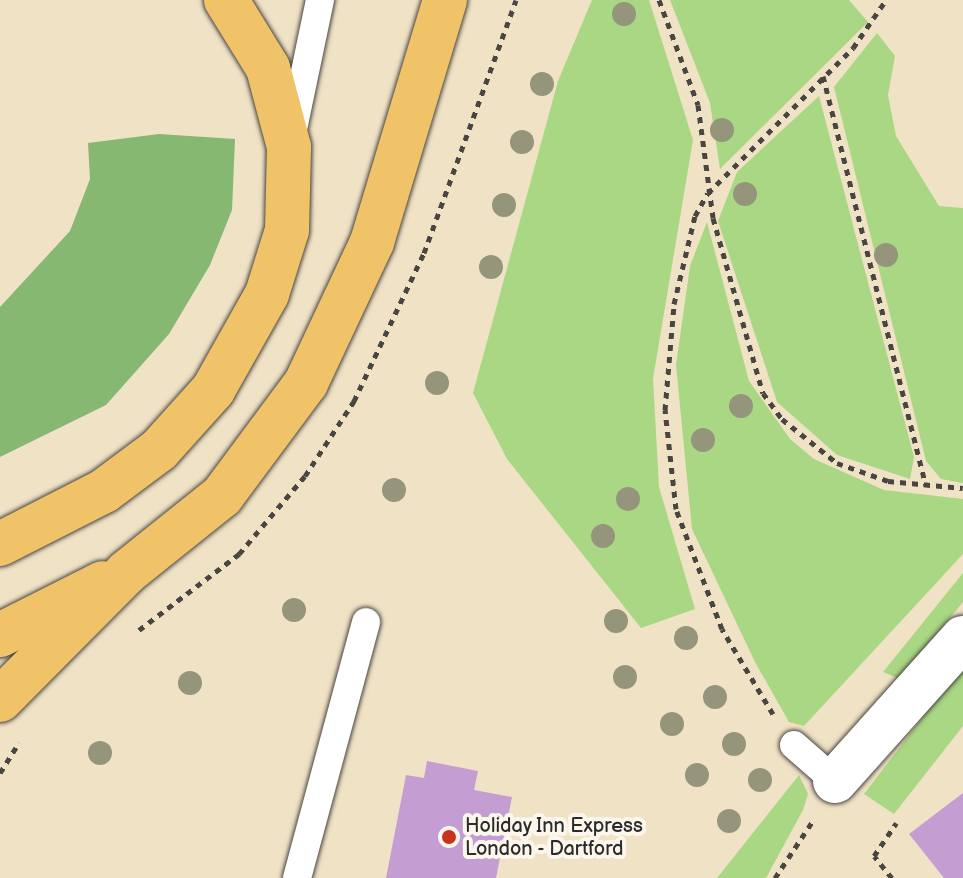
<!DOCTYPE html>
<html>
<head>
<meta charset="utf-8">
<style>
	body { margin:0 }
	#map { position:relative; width:963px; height:878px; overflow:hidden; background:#f0e2c5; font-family:"Balsamiq Sans",sans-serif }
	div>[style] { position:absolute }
	.green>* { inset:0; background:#a9d784 }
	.forest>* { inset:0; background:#86b872 }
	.building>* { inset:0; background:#c49ed2 }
	.path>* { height:5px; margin-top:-2.5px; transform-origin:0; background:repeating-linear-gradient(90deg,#494642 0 6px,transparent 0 12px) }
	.roads { filter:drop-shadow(0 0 2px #494642) drop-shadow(0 0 2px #494642) }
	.lane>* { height:28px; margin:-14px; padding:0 14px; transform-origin:14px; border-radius:14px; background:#fff }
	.street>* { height:44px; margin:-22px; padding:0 22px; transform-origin:22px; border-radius:22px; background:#fff }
	.highway>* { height:44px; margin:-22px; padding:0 22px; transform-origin:22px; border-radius:22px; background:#f1c369 }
	.trees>* { width:24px; height:24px; margin:-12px; border-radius:50%; background:#95957c }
	.dots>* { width:22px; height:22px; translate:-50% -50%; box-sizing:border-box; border:4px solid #fbf7ec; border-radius:50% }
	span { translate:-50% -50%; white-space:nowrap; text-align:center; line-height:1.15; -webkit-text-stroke:8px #fbf7ec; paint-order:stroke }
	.poi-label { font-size:20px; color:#2b2b2b }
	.left { translate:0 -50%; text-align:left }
</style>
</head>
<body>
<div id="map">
	<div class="green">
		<i style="clip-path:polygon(592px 0,649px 0,693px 140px,653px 379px,659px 487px,695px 609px,641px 628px,507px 459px,473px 393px,558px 81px)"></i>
		<i style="clip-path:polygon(670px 0,849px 0,868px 22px,720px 169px,710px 103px)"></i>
		<i style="clip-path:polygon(877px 33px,895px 56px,888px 95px,896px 136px,939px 206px,963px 208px,963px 483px,941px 479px,926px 461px,834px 87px)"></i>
		<i style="clip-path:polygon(819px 96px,914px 457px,910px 479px,837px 455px,777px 402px,718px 221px,737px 172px)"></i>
		<i style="clip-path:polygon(707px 222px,749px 381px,790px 439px,814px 459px,884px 490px,963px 499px,963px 554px,804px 726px,789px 722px,755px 662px,692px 529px,676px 365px,690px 266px)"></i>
		<i style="clip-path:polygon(963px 573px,963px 602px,900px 679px,883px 672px)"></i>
		<i style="clip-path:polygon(963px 665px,963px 726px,894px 814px,864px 794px)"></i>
		<i style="clip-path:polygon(799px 775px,808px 794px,803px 810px,766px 878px,717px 878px)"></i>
	</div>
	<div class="forest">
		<i style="clip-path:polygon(159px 134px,235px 139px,232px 210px,210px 265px,169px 334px,106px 405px,0 457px,0 307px,70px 231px,90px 179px,88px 143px)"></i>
	</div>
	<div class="building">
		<i style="clip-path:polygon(427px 761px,478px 771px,474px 790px,512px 797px,496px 878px,386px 878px,406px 775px,424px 778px)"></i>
		<i style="clip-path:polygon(963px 793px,963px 878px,944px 878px,909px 834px)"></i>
	</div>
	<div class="path">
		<i style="left:659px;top:0;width:112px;rotate:69.6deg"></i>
		<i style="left:698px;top:105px;width:114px;rotate:82.4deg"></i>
		<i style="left:713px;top:218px;width:182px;rotate:74.1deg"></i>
		<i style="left:763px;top:393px;width:32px;rotate:54deg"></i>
		<i style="left:782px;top:419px;width:70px;rotate:38.7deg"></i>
		<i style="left:837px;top:463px;width:54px;rotate:19.4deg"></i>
		<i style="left:888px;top:481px;width:75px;rotate:5.3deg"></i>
		<i style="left:823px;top:76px;width:423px;rotate:75.9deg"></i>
		<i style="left:139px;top:630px;width:126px;rotate:-37.2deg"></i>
		<i style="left:239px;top:554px;width:102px;rotate:-49.8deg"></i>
		<i style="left:305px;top:476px;width:90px;rotate:-56.8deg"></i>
		<i style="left:354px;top:401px;width:164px;rotate:-64.7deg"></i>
		<i style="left:424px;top:253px;width:269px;rotate:-70deg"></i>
		<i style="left:773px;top:714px;width:99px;rotate:-121deg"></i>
		<i style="left:722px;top:629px;width:129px;rotate:-111deg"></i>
		<i style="left:676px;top:509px;width:100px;rotate:-96.3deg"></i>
		<i style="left:665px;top:410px;width:106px;rotate:-85.1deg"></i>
		<i style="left:674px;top:304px;width:90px;rotate:-76.6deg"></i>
		<i style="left:695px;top:216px;width:26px;rotate:-61deg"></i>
		<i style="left:708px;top:193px;width:205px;rotate:-45deg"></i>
		<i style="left:853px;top:48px;width:58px;rotate:-55.5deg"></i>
		<i style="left:0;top:773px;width:36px;rotate:-58deg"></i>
		<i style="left:775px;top:878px;width:67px;rotate:-56.5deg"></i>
		<i style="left:892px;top:878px;width:28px;rotate:-129deg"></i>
		<i style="left:874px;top:856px;width:40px;rotate:-56deg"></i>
	</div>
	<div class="roads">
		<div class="lane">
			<i style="left:292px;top:134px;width:137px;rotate:-78.2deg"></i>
			<i style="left:794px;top:745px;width:55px;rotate:41.3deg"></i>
			<i style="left:297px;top:878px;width:265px;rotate:-74.9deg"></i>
		</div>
		<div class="street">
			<i style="left:835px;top:781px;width:192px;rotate:-48.2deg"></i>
		</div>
		<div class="highway">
			<i style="left:0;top:544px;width:117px;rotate:-27deg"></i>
			<i style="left:104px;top:491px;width:69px;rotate:-36.7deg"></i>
			<i style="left:159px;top:450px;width:81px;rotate:-48deg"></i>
			<i style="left:213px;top:390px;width:110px;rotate:-60.6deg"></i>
			<i style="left:267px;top:294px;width:67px;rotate:-72.6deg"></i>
			<i style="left:287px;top:230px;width:83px;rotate:-88.6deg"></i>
			<i style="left:289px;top:147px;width:82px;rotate:-104.9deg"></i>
			<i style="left:268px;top:68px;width:80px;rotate:-121.7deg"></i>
			<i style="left:0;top:635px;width:115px;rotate:-26.8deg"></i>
			<i style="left:0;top:700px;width:180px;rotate:-45.2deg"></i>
			<i style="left:127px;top:572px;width:122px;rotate:-38.7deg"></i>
			<i style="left:222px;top:496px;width:141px;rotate:-53.4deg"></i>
			<i style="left:306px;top:383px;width:156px;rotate:-64.9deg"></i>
			<i style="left:372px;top:242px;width:253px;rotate:-73.2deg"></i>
		</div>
	</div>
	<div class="trees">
		<i style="left:624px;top:14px"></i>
		<i style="left:542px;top:84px"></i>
		<i style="left:722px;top:130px"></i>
		<i style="left:522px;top:142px"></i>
		<i style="left:745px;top:194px"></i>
		<i style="left:504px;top:205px"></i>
		<i style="left:886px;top:255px"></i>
		<i style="left:491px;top:267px"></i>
		<i style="left:437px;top:383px"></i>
		<i style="left:741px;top:406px"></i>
		<i style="left:703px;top:440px"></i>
		<i style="left:394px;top:490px"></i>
		<i style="left:628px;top:499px"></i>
		<i style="left:603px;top:536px"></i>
		<i style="left:294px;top:610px"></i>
		<i style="left:616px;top:621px"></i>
		<i style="left:686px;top:638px"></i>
		<i style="left:625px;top:677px"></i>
		<i style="left:190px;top:683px"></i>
		<i style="left:715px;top:697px"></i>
		<i style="left:672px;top:724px"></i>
		<i style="left:734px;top:744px"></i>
		<i style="left:100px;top:753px"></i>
		<i style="left:697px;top:775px"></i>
		<i style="left:760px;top:780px"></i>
		<i style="left:729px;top:821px"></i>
	</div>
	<div class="dots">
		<i style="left:449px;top:837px;background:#c8321e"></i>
	</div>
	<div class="poi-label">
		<span class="left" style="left:465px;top:838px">Holiday Inn Express<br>London - Dartford</span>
	</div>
</div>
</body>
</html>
